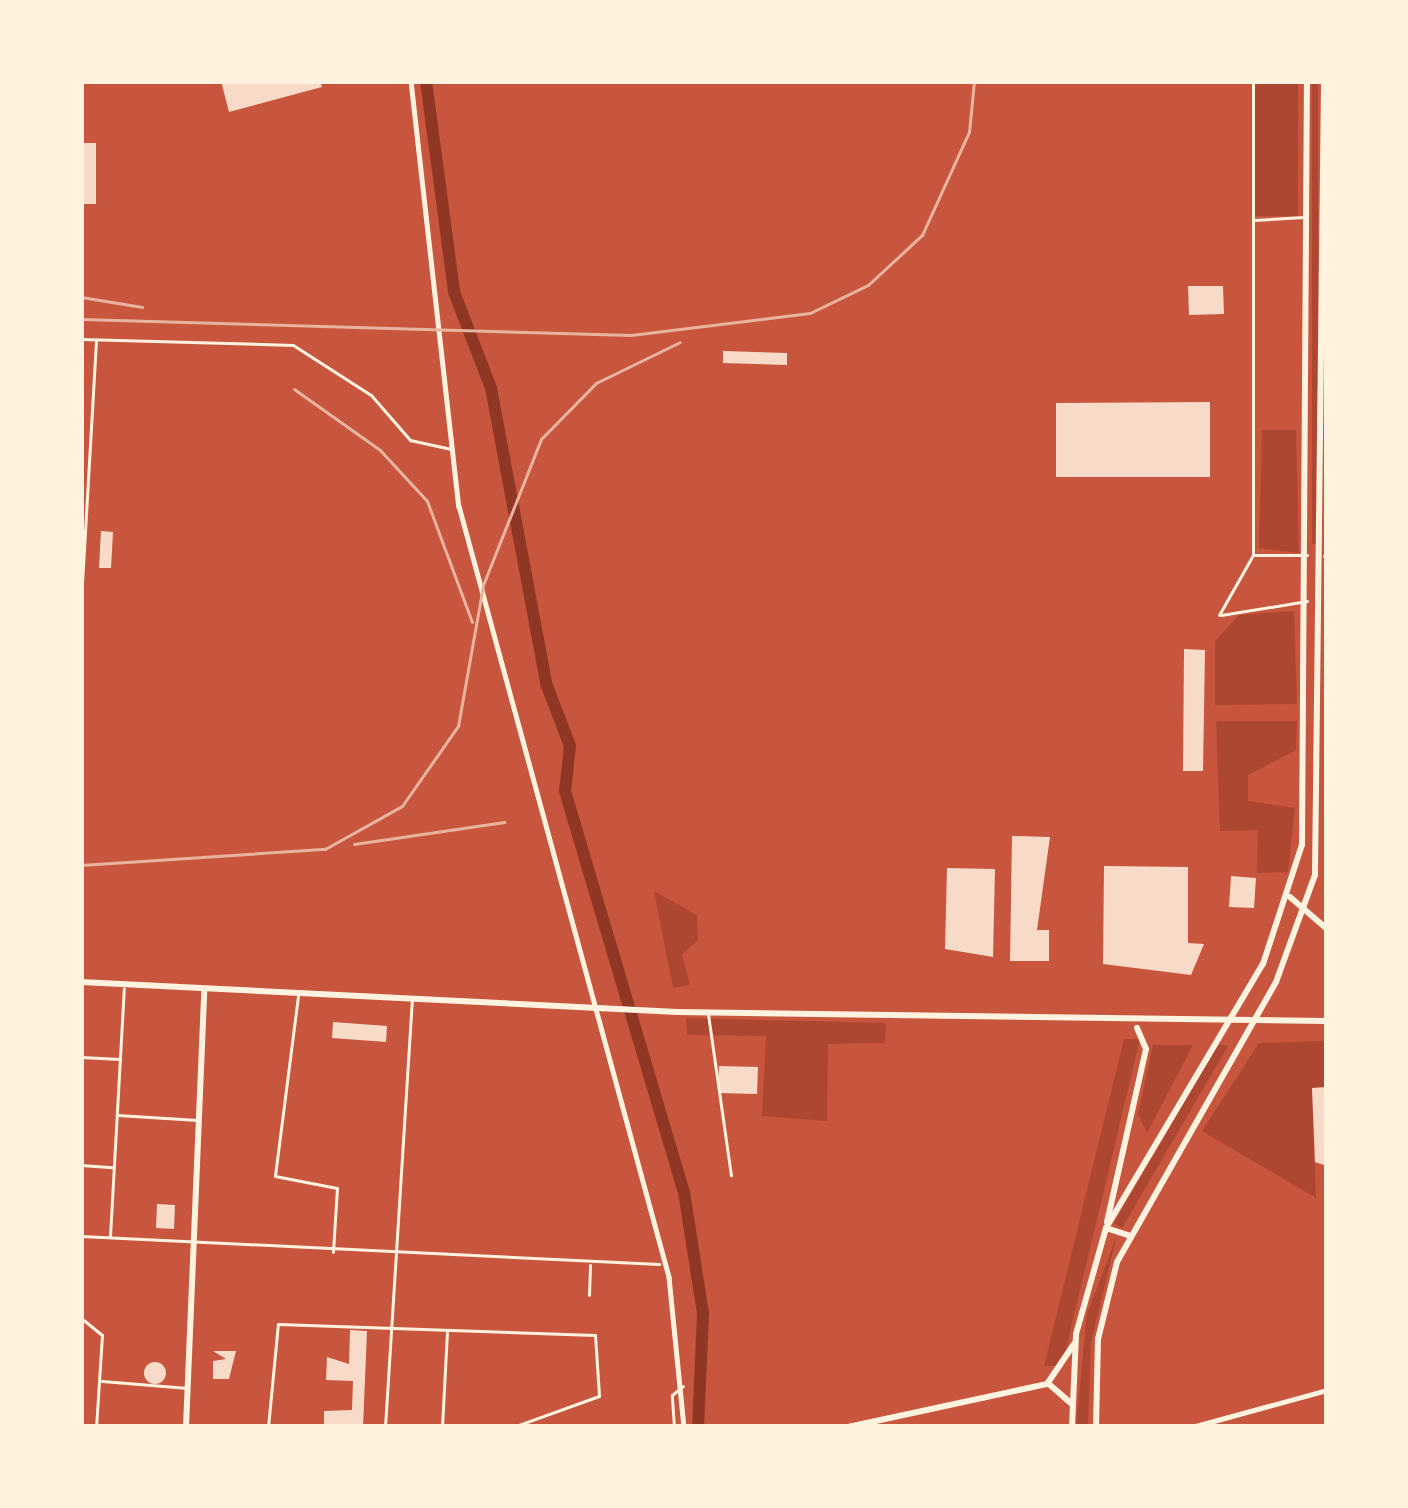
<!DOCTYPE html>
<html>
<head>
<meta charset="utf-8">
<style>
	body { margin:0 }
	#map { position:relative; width:1408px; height:1508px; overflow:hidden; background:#c8553d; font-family:"Nunito Sans",sans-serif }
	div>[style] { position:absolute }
	.green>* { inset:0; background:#ae4732 }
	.river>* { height:12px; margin:-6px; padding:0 6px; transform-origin:6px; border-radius:6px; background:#8f3625 }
	.building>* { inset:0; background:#f7dbc8 }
	.round { border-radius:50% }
	.minor>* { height:3px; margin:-1.5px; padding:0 1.5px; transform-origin:1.5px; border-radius:1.5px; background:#fff3e0 }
	.tertiary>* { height:4.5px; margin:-2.25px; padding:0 2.25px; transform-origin:2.25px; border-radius:2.25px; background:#fff3e0 }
	.secondary>* { height:6px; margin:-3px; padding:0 3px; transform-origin:3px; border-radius:3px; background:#fff3e0 }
	.primary>* { height:6px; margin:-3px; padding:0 3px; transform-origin:3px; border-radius:3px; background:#fff3e0 }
	.rail>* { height:3px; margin:-1.5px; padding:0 1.5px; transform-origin:1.5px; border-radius:1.5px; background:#e9b49f }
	span { translate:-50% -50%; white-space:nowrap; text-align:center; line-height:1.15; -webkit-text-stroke:9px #fff3e0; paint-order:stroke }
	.frame { position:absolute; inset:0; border:84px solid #fff3e0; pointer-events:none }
</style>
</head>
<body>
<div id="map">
	<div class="green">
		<i style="clip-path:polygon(1253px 81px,1298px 81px,1298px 216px,1255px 216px)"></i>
		<i style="clip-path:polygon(1312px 81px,1318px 81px,1318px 544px,1312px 544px)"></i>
		<i style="clip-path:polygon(1262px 430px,1296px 430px,1299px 553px,1259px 548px)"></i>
		<i style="clip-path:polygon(1294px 611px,1297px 704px,1215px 705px,1215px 641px,1239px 615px)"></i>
		<i style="clip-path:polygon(1216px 721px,1297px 721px,1296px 750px,1248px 775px,1248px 801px,1295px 808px,1288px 872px,1257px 873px,1258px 830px,1220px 831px)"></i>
		<i style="clip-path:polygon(654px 891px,697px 915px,698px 940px,682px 955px,690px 985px,673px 988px)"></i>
		<i style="clip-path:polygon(686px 1018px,886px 1023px,885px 1043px,828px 1044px,827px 1121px,762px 1116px,766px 1036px,687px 1035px)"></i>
		<i style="clip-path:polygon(1124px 1039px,1140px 1039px,1062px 1366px,1044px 1366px)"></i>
		<i style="clip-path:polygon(1327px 1041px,1327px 1087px,1312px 1088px,1316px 1198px,1202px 1131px,1259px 1043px)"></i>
		<i style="clip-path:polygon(1218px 1044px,1228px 1046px,1122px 1228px,1114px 1223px)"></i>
		<i style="clip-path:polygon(1153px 1045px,1193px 1045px,1147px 1133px,1138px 1114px)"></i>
		<i style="clip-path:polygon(1117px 1235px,1091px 1342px,1088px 1427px,1076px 1427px,1087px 1314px)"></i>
	</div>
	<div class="river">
		<i style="left:426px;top:81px;width:213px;rotate:82.4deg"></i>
		<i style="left:454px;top:292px;width:103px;rotate:68.9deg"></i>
		<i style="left:491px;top:388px;width:303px;rotate:79.4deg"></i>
		<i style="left:547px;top:686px;width:64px;rotate:69deg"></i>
		<i style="left:570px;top:746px;width:45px;rotate:96.3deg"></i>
		<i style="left:565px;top:791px;width:418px;rotate:73.5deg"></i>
		<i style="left:684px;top:1192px;width:123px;rotate:81.1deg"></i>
		<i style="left:703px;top:1314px;width:113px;rotate:92.5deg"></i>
	</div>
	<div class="building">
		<i style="clip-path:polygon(221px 81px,320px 81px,322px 87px,229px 112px)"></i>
		<i style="clip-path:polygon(81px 143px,96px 143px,96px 204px,81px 204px)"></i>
		<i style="clip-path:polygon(1188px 286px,1223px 286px,1224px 314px,1189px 315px)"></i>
		<i style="clip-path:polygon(723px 351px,787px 353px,787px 365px,723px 363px)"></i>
		<i style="clip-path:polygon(1210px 402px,1210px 477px,1056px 477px,1056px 403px)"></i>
		<i style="clip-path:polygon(101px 531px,113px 532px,111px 568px,99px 568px)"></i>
		<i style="clip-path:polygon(1184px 649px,1205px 650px,1203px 771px,1183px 771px)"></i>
		<i style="clip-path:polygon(1012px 836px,1050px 837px,1037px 930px,1049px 930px,1049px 961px,1010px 961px)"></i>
		<i style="clip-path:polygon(1104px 866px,1188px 867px,1188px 943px,1204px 944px,1191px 975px,1103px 964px)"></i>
		<i style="clip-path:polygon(947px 868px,995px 869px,993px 957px,945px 949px)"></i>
		<i style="clip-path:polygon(1231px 876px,1256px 878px,1254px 908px,1229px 907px)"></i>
		<i style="clip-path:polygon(333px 1022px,387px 1026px,386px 1042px,332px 1038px)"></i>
		<i style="clip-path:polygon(719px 1066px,758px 1067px,757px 1094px,718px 1093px)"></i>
		<i style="clip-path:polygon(1327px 1087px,1327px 1166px,1315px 1162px,1312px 1088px)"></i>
		<i style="clip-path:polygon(157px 1204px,175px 1205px,174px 1229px,156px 1228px)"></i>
		<i style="clip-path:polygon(350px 1330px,367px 1331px,363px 1427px,324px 1427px,324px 1411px,352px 1410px,353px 1381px,326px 1380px,327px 1357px,349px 1364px)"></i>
		<i style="clip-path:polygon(213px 1351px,236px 1351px,229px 1379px,213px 1379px,213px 1361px,226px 1359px)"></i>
		<i class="round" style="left:144px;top:1362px;width:22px;height:22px"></i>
	</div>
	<div class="minor">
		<i style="left:1254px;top:220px;width:50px;rotate:-3.4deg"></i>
		<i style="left:81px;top:339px;width:212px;rotate:1.6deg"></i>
		<i style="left:293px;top:345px;width:93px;rotate:32.7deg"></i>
		<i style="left:371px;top:395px;width:60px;rotate:49.1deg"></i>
		<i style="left:410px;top:440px;width:42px;rotate:12.4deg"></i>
		<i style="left:1255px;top:555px;width:52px"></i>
		<i style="left:1324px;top:556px;width:3px"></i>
		<i style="left:81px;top:601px;width:261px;rotate:-86.7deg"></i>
		<i style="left:1219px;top:615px;width:69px;rotate:-60.5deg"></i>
		<i style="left:1253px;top:555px;width:474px;rotate:-90deg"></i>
		<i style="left:1221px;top:615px;width:87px;rotate:-9.2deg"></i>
		<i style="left:298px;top:996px;width:181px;rotate:97.3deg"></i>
		<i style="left:275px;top:1176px;width:63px;rotate:11deg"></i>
		<i style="left:337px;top:1188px;width:64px;rotate:93.6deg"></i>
		<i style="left:708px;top:1014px;width:163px;rotate:81.9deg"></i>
		<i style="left:81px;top:1057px;width:39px;rotate:3deg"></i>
		<i style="left:117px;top:1115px;width:81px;rotate:3.5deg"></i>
		<i style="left:81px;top:1165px;width:31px;rotate:4deg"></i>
		<i style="left:81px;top:1236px;width:579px;rotate:2.77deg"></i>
		<i style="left:110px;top:1236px;width:248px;rotate:-86.8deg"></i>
		<i style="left:589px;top:1295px;width:30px;rotate:-88deg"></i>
		<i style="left:81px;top:1318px;width:27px;rotate:39deg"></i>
		<i style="left:102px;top:1335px;width:92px;rotate:93.7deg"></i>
		<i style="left:102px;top:1381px;width:86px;rotate:4.7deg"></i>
		<i style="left:268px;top:1427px;width:103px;rotate:-84.5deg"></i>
		<i style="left:278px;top:1324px;width:317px;rotate:2deg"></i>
		<i style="left:595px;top:1335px;width:61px;rotate:86.2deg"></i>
		<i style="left:599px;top:1396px;width:91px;rotate:160.2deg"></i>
		<i style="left:385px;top:1427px;width:429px;rotate:-86.4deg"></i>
		<i style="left:442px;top:1427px;width:95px;rotate:-87deg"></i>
		<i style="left:674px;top:1427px;width:32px;rotate:-94deg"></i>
		<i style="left:672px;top:1395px;width:14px;rotate:-39deg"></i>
	</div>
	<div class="tertiary">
		<i style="left:411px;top:81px;width:428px;rotate:83.6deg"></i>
		<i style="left:459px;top:506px;width:799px;rotate:74.76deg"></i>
		<i style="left:669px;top:1277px;width:151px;rotate:84.3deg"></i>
		<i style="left:1192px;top:1427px;width:140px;rotate:-15.3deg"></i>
	</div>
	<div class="secondary">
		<i style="left:1050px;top:1385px;width:28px;rotate:41deg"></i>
		<i style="left:848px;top:1427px;width:204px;rotate:-12.2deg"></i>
		<i style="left:1047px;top:1384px;width:48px;rotate:-56deg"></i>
	</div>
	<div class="primary">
		<i style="left:1290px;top:897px;width:49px;rotate:40.9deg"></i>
		<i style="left:81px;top:982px;width:597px;rotate:2.88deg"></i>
		<i style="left:677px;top:1012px;width:650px;rotate:0.79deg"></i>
		<i style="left:1107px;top:1222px;width:177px;rotate:-77.3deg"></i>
		<i style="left:1146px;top:1049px;width:23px;rotate:-113deg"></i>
		<i style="left:1106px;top:1228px;width:23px;rotate:18deg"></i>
		<i style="left:186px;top:1427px;width:438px;rotate:-87.6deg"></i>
		<i style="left:1072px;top:1427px;width:93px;rotate:-87.5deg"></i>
		<i style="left:1076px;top:1334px;width:110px;rotate:-74.2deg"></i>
		<i style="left:1106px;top:1228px;width:307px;rotate:-59.3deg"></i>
		<i style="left:1263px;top:964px;width:125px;rotate:-71.9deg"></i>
		<i style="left:1302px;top:845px;width:764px;rotate:-89.63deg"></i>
		<i style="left:1096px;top:1427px;width:88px;rotate:-88.7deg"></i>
		<i style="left:1098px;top:1339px;width:79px;rotate:-76.1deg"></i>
		<i style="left:1117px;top:1262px;width:322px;rotate:-60.4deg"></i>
		<i style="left:1276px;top:982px;width:114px;rotate:-70deg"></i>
		<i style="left:1315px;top:875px;width:794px;rotate:-89.35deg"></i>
	</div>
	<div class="rail">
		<i style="left:81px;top:297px;width:62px;rotate:9.3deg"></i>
		<i style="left:81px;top:319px;width:550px;rotate:1.67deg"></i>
		<i style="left:631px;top:335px;width:180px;rotate:-7deg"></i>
		<i style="left:810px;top:313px;width:64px;rotate:-25.8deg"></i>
		<i style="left:868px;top:285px;width:74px;rotate:-42.8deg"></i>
		<i style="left:922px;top:235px;width:113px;rotate:-65.5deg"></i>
		<i style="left:969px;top:132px;width:51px;rotate:-84.4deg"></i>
		<i style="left:294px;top:389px;width:105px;rotate:35.3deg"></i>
		<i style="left:380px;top:450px;width:69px;rotate:47.3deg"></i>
		<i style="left:427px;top:501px;width:129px;rotate:69.6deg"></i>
		<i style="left:354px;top:844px;width:152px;rotate:-8.3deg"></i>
		<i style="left:81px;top:865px;width:245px;rotate:-3.8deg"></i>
		<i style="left:325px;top:849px;width:88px;rotate:-29.2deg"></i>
		<i style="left:402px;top:806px;width:98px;rotate:-55deg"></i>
		<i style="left:458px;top:726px;width:143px;rotate:-79.9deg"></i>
		<i style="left:483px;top:585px;width:157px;rotate:-68.3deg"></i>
		<i style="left:541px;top:439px;width:78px;rotate:-45.5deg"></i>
		<i style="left:596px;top:383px;width:93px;rotate:-26deg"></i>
	</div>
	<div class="frame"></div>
</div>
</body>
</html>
